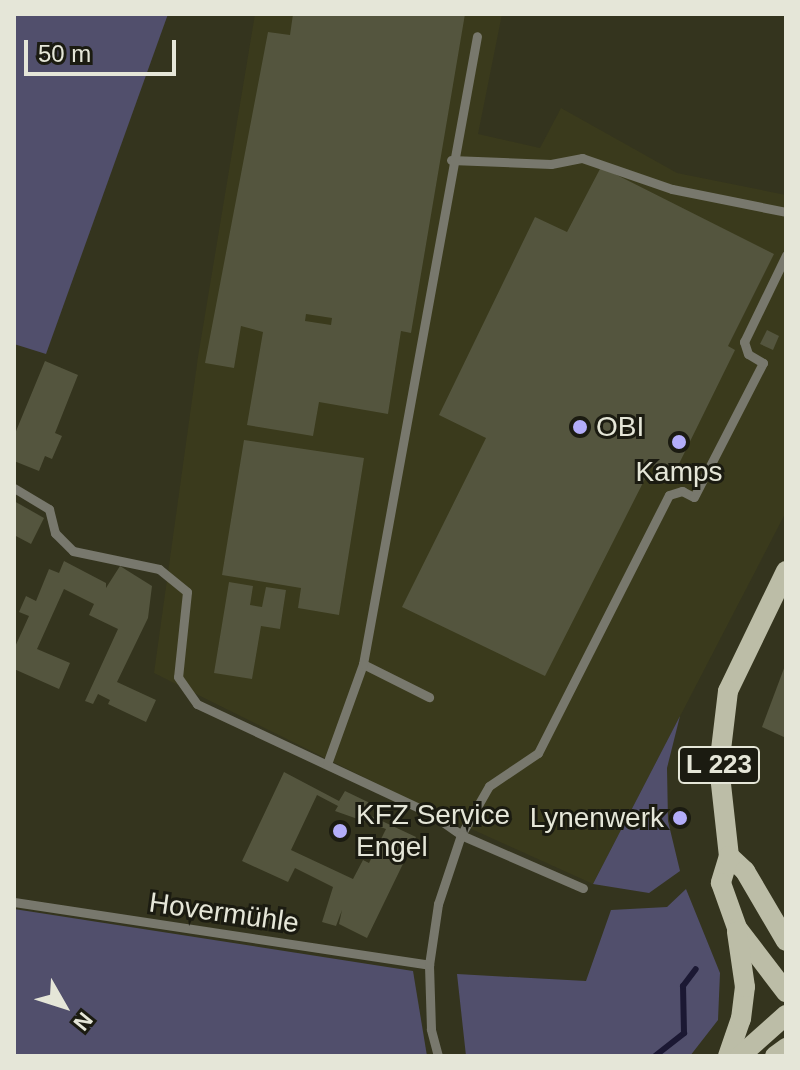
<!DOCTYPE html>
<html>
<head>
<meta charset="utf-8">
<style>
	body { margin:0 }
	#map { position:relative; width:800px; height:1070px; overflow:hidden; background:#34341e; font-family:Arial,sans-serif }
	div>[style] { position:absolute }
	.built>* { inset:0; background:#3a3a1c }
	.green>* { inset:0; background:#514f6c }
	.stream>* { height:6px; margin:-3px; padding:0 3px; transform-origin:3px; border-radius:3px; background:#1b1833 }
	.building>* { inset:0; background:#54553e }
	.lane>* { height:9px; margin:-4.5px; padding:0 4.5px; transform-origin:4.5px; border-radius:4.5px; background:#78786d }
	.primary>* { height:20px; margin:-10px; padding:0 10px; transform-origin:10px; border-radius:10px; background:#bcbda7 }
	.dots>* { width:22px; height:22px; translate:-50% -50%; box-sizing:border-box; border:4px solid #1b1b11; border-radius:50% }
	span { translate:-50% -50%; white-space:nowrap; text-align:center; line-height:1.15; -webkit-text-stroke:6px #1b1b11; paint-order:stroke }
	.shield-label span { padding:2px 6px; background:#1b1b11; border:2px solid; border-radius:6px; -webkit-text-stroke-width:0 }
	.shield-label { font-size:26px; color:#e5e6d8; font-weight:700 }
	.poi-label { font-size:28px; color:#e5e6d8 }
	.left { translate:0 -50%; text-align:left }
	.right { translate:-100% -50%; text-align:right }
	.street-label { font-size:28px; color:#e5e6d8 }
	.frame { position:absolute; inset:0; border:16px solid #e5e6d8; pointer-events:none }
	.north { position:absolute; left:24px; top:966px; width:80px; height:80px; -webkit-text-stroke:6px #1b1b11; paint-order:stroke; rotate:129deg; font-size:22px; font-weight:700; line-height:32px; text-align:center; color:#e5e6d8 }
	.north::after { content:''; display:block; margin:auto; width:28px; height:36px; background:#e5e6d8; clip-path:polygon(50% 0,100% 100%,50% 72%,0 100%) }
	.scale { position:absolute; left:24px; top:40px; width:152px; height:36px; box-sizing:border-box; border:4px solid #e5e6d8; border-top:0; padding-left:10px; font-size:24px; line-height:28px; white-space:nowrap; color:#e5e6d8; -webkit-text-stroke:6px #1b1b11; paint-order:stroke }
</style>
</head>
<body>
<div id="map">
	<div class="built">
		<i style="clip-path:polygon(255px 14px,502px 14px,478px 134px,540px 148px,561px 108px,677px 173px,786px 195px,786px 512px,593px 884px,434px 812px,154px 673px,198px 357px)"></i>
	</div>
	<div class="green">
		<i style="clip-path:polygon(14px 14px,168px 14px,46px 354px,14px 344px)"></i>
		<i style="clip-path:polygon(680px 716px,667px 768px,668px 821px,680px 871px,649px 893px,593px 884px)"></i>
		<i style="clip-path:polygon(686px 889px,720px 973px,718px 1020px,690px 1056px,466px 1056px,457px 974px,586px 981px,611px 910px,667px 907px)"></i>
		<i style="clip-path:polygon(14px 909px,413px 971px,427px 1056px,14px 1056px)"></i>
	</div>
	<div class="stream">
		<i style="left:655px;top:1056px;width:37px;rotate:-38deg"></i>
		<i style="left:684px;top:1033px;width:47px;rotate:-91.2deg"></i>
		<i style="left:683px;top:986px;width:21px;rotate:-53deg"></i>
	</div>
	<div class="building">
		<i style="clip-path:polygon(evenodd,293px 14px,465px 14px,411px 333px,401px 331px,388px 414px,319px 402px,313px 436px,247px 425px,263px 332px,241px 326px,234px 368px,205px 363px,268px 32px,290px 35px,293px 14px,306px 314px,332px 318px,331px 325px,305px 321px,306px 314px)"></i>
		<i style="clip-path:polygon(601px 167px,774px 254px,728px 346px,735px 350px,674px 474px,652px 465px,545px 676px,402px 607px,486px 438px,439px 415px,535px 217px,567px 232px)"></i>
		<i style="clip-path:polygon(767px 330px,779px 336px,773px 350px,760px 344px)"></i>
		<i style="clip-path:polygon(45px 361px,78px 375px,55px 433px,62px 436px,52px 459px,45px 456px,39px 471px,14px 461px,14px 436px)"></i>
		<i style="clip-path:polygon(244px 440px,364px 458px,339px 615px,298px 608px,301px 588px,222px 575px)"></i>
		<i style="clip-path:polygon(14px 501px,44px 518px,31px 544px,14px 535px)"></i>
		<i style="clip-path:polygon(64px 561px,106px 583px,106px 588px,120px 566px,152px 586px,148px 618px,117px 682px,156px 700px,146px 722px,108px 704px,110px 700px,98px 694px,93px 704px,85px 701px,118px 629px,89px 615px,94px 604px,64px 589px,37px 649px,70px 663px,59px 689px,14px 669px,14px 649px,29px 616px,19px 612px,26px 596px,36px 601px,49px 569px,59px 573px)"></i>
		<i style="clip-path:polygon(229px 582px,253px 586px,250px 605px,262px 607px,266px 587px,286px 590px,280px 629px,261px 626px,252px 679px,214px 673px)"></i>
		<i style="clip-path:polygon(786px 663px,786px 738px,762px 727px)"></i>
		<i style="clip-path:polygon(evenodd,284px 772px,339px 801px,345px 791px,372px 804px,367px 814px,416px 837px,367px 938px,339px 924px,342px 910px,336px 926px,322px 922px,333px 887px,295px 868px,288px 882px,242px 861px,284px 772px,317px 795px,338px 806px,335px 811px,386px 829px,369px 863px,363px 860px,353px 879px,291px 850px,317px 795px)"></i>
		<i style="clip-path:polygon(266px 912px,284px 914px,283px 926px,264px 923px)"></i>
	</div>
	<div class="lane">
		<i style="left:451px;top:160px;width:100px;rotate:2.3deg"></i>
		<i style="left:551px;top:164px;width:32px;rotate:-11deg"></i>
		<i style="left:582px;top:158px;width:95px;rotate:19deg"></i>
		<i style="left:672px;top:189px;width:116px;rotate:11.4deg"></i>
		<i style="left:14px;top:488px;width:41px;rotate:31deg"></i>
		<i style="left:49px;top:509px;width:25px;rotate:76deg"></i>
		<i style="left:55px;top:533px;width:25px;rotate:45deg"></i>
		<i style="left:73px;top:551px;width:88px;rotate:11.8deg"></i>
		<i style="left:159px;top:569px;width:36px;rotate:39deg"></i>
		<i style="left:187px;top:592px;width:85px;rotate:96deg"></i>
		<i style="left:178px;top:677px;width:33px;rotate:55deg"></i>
		<i style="left:197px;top:704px;width:257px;rotate:25.1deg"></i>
		<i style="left:430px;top:813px;width:38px;rotate:35deg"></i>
		<i style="left:461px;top:835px;width:56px;rotate:-60.3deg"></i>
		<i style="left:489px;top:786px;width:59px;rotate:-34deg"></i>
		<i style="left:538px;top:753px;width:289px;rotate:-63.1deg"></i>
		<i style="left:669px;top:495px;width:14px;rotate:-17deg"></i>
		<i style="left:682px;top:491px;width:13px;rotate:27deg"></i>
		<i style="left:694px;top:497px;width:151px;rotate:-62.8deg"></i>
		<i style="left:763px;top:363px;width:17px;rotate:-149deg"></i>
		<i style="left:748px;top:354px;width:13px;rotate:-108deg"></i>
		<i style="left:744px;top:342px;width:97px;rotate:-64.2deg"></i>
		<i style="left:363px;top:664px;width:74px;rotate:26.6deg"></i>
		<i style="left:327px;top:764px;width:106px;rotate:-70.2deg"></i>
		<i style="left:363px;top:664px;width:638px;rotate:-79.71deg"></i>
		<i style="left:14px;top:902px;width:420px;rotate:8.6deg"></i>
		<i style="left:438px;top:1056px;width:28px;rotate:-105deg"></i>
		<i style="left:431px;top:1029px;width:64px;rotate:-91.8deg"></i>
		<i style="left:429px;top:965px;width:62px;rotate:-81.6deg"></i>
		<i style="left:438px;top:904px;width:73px;rotate:-71.6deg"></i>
		<i style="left:461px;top:835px;width:133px;rotate:23.5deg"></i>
	</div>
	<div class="primary">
		<i style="left:786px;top:571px;width:133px;rotate:115.8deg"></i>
		<i style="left:728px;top:691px;width:76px;rotate:96.8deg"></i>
		<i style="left:719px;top:766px;width:91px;rotate:83.7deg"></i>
		<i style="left:729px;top:856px;width:28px;rotate:107deg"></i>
		<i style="left:721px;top:883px;width:48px;rotate:70.4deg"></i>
		<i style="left:737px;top:928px;width:81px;rotate:52.6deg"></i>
		<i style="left:729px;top:856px;width:22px;rotate:43deg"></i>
		<i style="left:745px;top:871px;width:81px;rotate:59.6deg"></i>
		<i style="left:728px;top:1056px;width:39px;rotate:-71deg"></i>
		<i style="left:741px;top:1019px;width:32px;rotate:-83deg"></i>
		<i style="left:745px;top:987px;width:56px;rotate:-98.3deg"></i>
		<i style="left:740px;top:1056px;width:62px;rotate:-41.7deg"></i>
		<i style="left:775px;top:1056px;width:14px;rotate:-36deg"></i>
	</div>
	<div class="dots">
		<i style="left:580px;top:427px;background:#b3adf9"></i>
		<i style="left:679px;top:442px;background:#b3adf9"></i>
		<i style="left:680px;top:818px;background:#b3adf9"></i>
		<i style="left:340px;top:831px;background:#b3adf9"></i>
	</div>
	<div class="shield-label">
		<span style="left:719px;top:765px">L 223</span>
	</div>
	<div class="poi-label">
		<span class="left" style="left:596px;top:427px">OBI</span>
		<span style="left:679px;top:472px">Kamps</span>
		<span class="left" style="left:356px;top:831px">KFZ Service<br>Engel</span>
		<span class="right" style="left:664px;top:818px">Lynenwerk</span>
	</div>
	<div class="street-label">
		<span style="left:224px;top:913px;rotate:8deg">Hovermühle</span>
	</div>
	<div class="frame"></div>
	<div class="north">N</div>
	<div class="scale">50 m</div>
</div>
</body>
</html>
